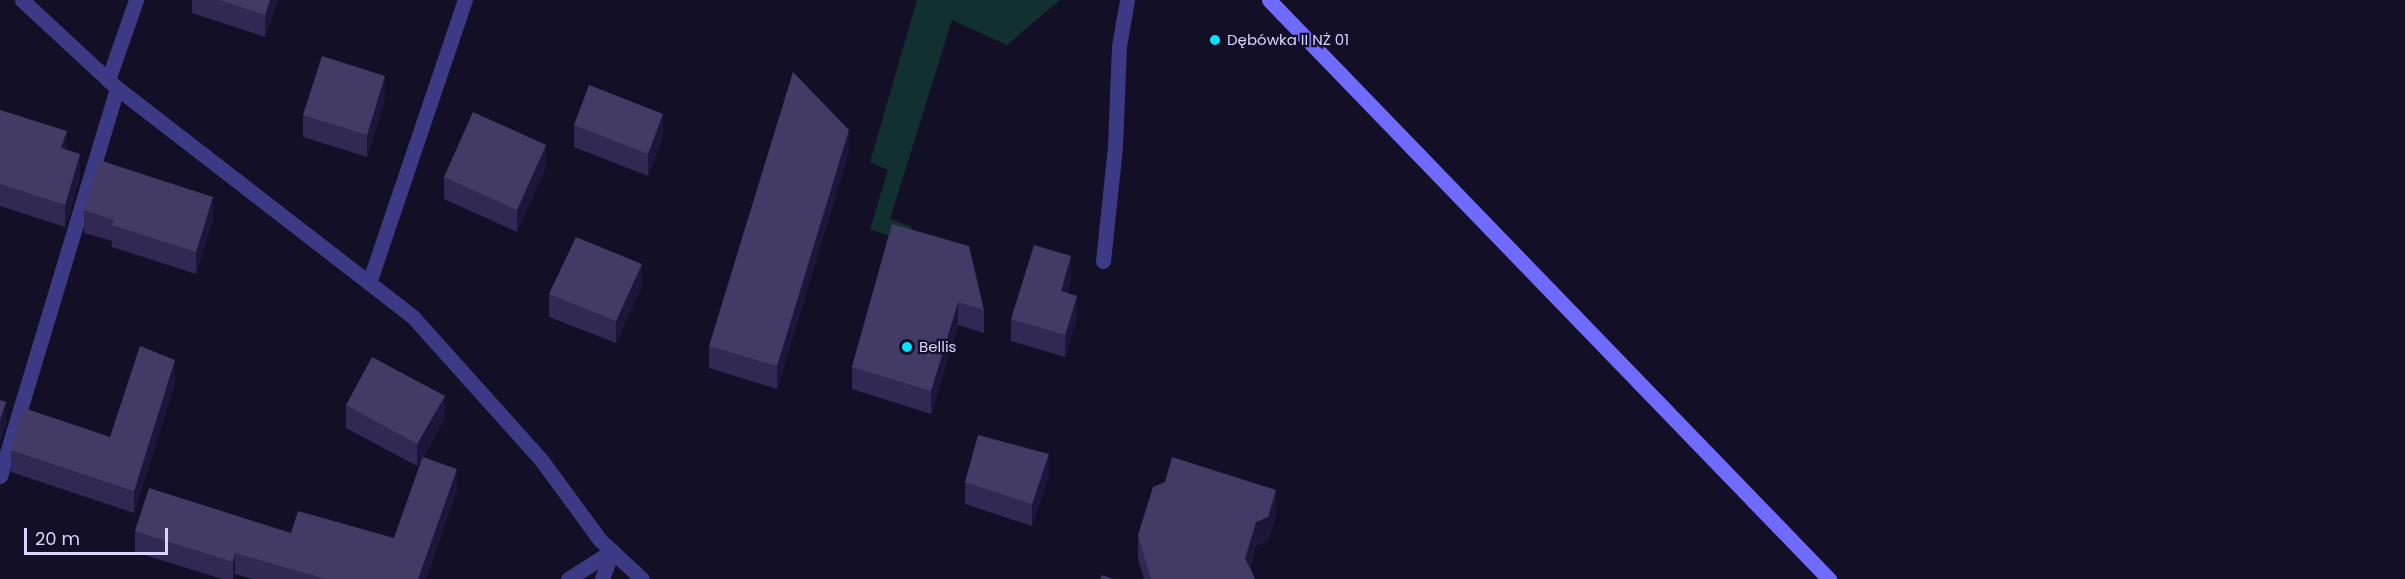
<!DOCTYPE html>
<html>
<head>
<meta charset="utf-8">
<style>
	body { margin:0 }
	#map { position:relative; width:2405px; height:579px; overflow:hidden; background:#130f26; font-family:Poppins,sans-serif }
	div>[style] { position:absolute }
	.green>* { inset:0; background:#12302f }
	.lane>* { height:15px; margin:-7.5px; padding:0 7.5px; transform-origin:7.5px; border-radius:7.5px; background:#3d3a85 }
	.street>* { height:15px; margin:-7.5px; padding:0 7.5px; transform-origin:7.5px; border-radius:7.5px; background:#3d3a85 }
	.secondary>* { height:15px; margin:-7.5px; padding:0 7.5px; transform-origin:7.5px; border-radius:7.5px; background:#6f6bff }
	.wall>* { inset:0; background:#312854 }
	.shaded-wall>* { inset:0; background:#1d163a }
	.building>* { inset:0; background:#433a66 }
	.dots>* { width:16px; height:16px; translate:-50% -50%; box-sizing:border-box; border:3px solid #130f26; border-radius:50% }
	span { translate:-50% -50%; white-space:nowrap; text-align:center; line-height:1.15; -webkit-text-stroke:4.5px #130f26; paint-order:stroke }
	.poi-label { font-size:15px; color:#d9d4ff }
	.left { translate:0 -50%; text-align:left }
	.scale { position:absolute; left:24px; top:528px; width:144px; height:27px; box-sizing:border-box; border:3px solid #d9d4ff; border-top:0; padding-left:8px; font-size:18px; line-height:21px; white-space:nowrap; color:#d9d4ff; -webkit-text-stroke:4px #130f26; paint-order:stroke }
</style>
</head>
<body>
<div id="map">
	<div class="green">
		<i style="clip-path:polygon(917px 0,1060px 0,1007px 45px,952px 20px,890px 219px,912px 227px,907px 242px,870px 229px,888px 170px,870px 162px)"></i>
	</div>
	<div class="lane">
		<i style="left:108px;top:80px;width:85px;rotate:-70.7deg"></i>
		<i style="left:1103px;top:261px;width:116px;rotate:-84deg"></i>
		<i style="left:1115px;top:146px;width:100px;rotate:-87.7deg"></i>
		<i style="left:1119px;top:46px;width:47px;rotate:-80.1deg"></i>
		<i style="left:369px;top:283px;width:299px;rotate:-71.3deg"></i>
		<i style="left:0;top:476px;width:405px;rotate:-73.2deg"></i>
		<i style="left:568px;top:579px;width:52px;rotate:-32.5deg"></i>
		<i style="left:602px;top:579px;width:30px;rotate:-70deg"></i>
	</div>
	<div class="street">
		<i style="left:22px;top:0;width:129px;rotate:42.8deg"></i>
		<i style="left:117px;top:88px;width:374px;rotate:37.7deg"></i>
		<i style="left:413px;top:317px;width:193px;rotate:48.1deg"></i>
		<i style="left:542px;top:461px;width:98px;rotate:53.7deg"></i>
		<i style="left:600px;top:540px;width:57px;rotate:42.9deg"></i>
	</div>
	<div class="secondary">
		<i style="left:1269px;top:0;width:806px;rotate:45.96deg"></i>
	</div>
	<div class="wall">
		<i style="clip-path:polygon(192px 0,278px 0,265px 37px,192px 13px)"></i>
		<i style="clip-path:polygon(385px 99px,367px 157px,303px 137px,303px 115px)"></i>
		<i style="clip-path:polygon(0 110px,67px 150px,80px 177px,65px 227px,0 206px)"></i>
		<i style="clip-path:polygon(574px 125px,663px 136px,648px 176px,574px 147px)"></i>
		<i style="clip-path:polygon(849px 152px,777px 389px,709px 368px,709px 346px)"></i>
		<i style="clip-path:polygon(546px 167px,517px 232px,444px 199px,444px 177px)"></i>
		<i style="clip-path:polygon(84px 210px,213px 219px,196px 274px,112px 247px,112px 241px,84px 233px)"></i>
		<i style="clip-path:polygon(892px 224px,984px 310px,984px 333px,958px 325px,931px 414px,852px 389px,852px 367px)"></i>
		<i style="clip-path:polygon(1071px 278px,1067px 293px,1077px 318px,1065px 357px,1011px 341px,1011px 319px)"></i>
		<i style="clip-path:polygon(642px 286px,616px 343px,549px 317px,549px 294px)"></i>
		<i style="clip-path:polygon(175px 383px,134px 513px,11px 472px,11px 450px,110px 437px)"></i>
		<i style="clip-path:polygon(346px 405px,445px 418px,423px 457px,457px 489px,426px 579px,252px 579px,235px 574px,234px 579px,222px 579px,135px 552px,135px 531px,291px 533px,394px 538px,422px 458px,417px 466px,346px 428px)"></i>
		<i style="clip-path:polygon(1049px 476px,1032px 526px,965px 504px,965px 482px)"></i>
		<i style="clip-path:polygon(1276px 514px,1268px 541px,1256px 545px,1250px 567px,1255px 579px,1144px 579px,1138px 559px,1138px 535px)"></i>
	</div>
	<div class="shaded-wall">
		<i style="clip-path:polygon(270px 0,278px 0,265px 37px,265px 15px)"></i>
		<i style="clip-path:polygon(385px 76px,385px 99px,367px 157px,367px 135px)"></i>
		<i style="clip-path:polygon(663px 114px,663px 136px,648px 176px,648px 154px)"></i>
		<i style="clip-path:polygon(849px 130px,849px 152px,777px 389px,777px 366px)"></i>
		<i style="clip-path:polygon(67px 131px,67px 153px,61px 148px)"></i>
		<i style="clip-path:polygon(546px 145px,546px 167px,517px 232px,517px 210px)"></i>
		<i style="clip-path:polygon(80px 154px,80px 177px,65px 227px,65px 205px)"></i>
		<i style="clip-path:polygon(213px 197px,213px 219px,196px 274px,196px 252px)"></i>
		<i style="clip-path:polygon(1071px 256px,1071px 278px,1061px 313px,1061px 291px)"></i>
		<i style="clip-path:polygon(642px 264px,642px 286px,616px 343px,616px 321px)"></i>
		<i style="clip-path:polygon(1077px 296px,1077px 318px,1065px 357px,1065px 335px)"></i>
		<i style="clip-path:polygon(958px 302px,958px 325px,931px 414px,931px 391px)"></i>
		<i style="clip-path:polygon(175px 360px,175px 383px,134px 513px,134px 491px)"></i>
		<i style="clip-path:polygon(445px 396px,445px 418px,417px 466px,417px 444px)"></i>
		<i style="clip-path:polygon(6px 402px,6px 424px,0 442px,0 420px)"></i>
		<i style="clip-path:polygon(1049px 454px,1049px 476px,1032px 526px,1032px 504px)"></i>
		<i style="clip-path:polygon(457px 469px,457px 489px,426px 579px,418px 579px)"></i>
		<i style="clip-path:polygon(1276px 490px,1276px 514px,1268px 541px,1256px 545px,1246px 579px,1245px 558px,1256px 522px)"></i>
		<i style="clip-path:polygon(235px 553px,235px 574px,234px 579px,233px 579px,233px 562px)"></i>
	</div>
	<div class="building">
		<i style="clip-path:polygon(219px 0,270px 0,265px 15px)"></i>
		<i style="clip-path:polygon(322px 56px,385px 76px,367px 135px,303px 115px)"></i>
		<i style="clip-path:polygon(793px 72px,849px 130px,777px 366px,709px 346px)"></i>
		<i style="clip-path:polygon(589px 85px,663px 114px,648px 154px,574px 125px)"></i>
		<i style="clip-path:polygon(0 110px,67px 131px,61px 148px,80px 154px,65px 205px,0 184px)"></i>
		<i style="clip-path:polygon(473px 112px,546px 145px,517px 210px,444px 177px)"></i>
		<i style="clip-path:polygon(99px 160px,213px 197px,196px 252px,112px 225px,114px 220px,84px 210px)"></i>
		<i style="clip-path:polygon(892px 224px,969px 246px,984px 310px,958px 302px,931px 391px,852px 367px)"></i>
		<i style="clip-path:polygon(576px 237px,642px 264px,616px 321px,549px 294px)"></i>
		<i style="clip-path:polygon(1034px 245px,1071px 256px,1061px 291px,1077px 296px,1065px 335px,1011px 319px)"></i>
		<i style="clip-path:polygon(140px 346px,175px 360px,134px 491px,11px 450px,24px 408px,110px 437px)"></i>
		<i style="clip-path:polygon(372px 357px,445px 396px,417px 444px,346px 405px)"></i>
		<i style="clip-path:polygon(0 400px,6px 402px,0 420px)"></i>
		<i style="clip-path:polygon(978px 435px,1049px 454px,1032px 504px,965px 482px)"></i>
		<i style="clip-path:polygon(423px 457px,457px 469px,418px 579px,326px 579px,235px 553px,233px 562px,135px 531px,149px 488px,291px 533px,298px 511px,394px 538px)"></i>
		<i style="clip-path:polygon(1172px 457px,1276px 490px,1268px 517px,1256px 522px,1245px 558px,1255px 579px,1151px 579px,1138px 535px,1153px 487px,1165px 482px)"></i>
		<i style="clip-path:polygon(1102px 575px,1113px 579px,1100px 579px)"></i>
	</div>
	<div class="dots">
		<i style="left:1215px;top:40px;background:#00e5ff"></i>
		<i style="left:907px;top:347px;background:#00e5ff"></i>
	</div>
	<div class="poi-label">
		<span class="left" style="left:1227px;top:40px">Dębówka II NŻ 01</span>
		<span class="left" style="left:919px;top:347px">Bellis</span>
	</div>
	<div class="scale">20 m</div>
</div>
</body>
</html>
